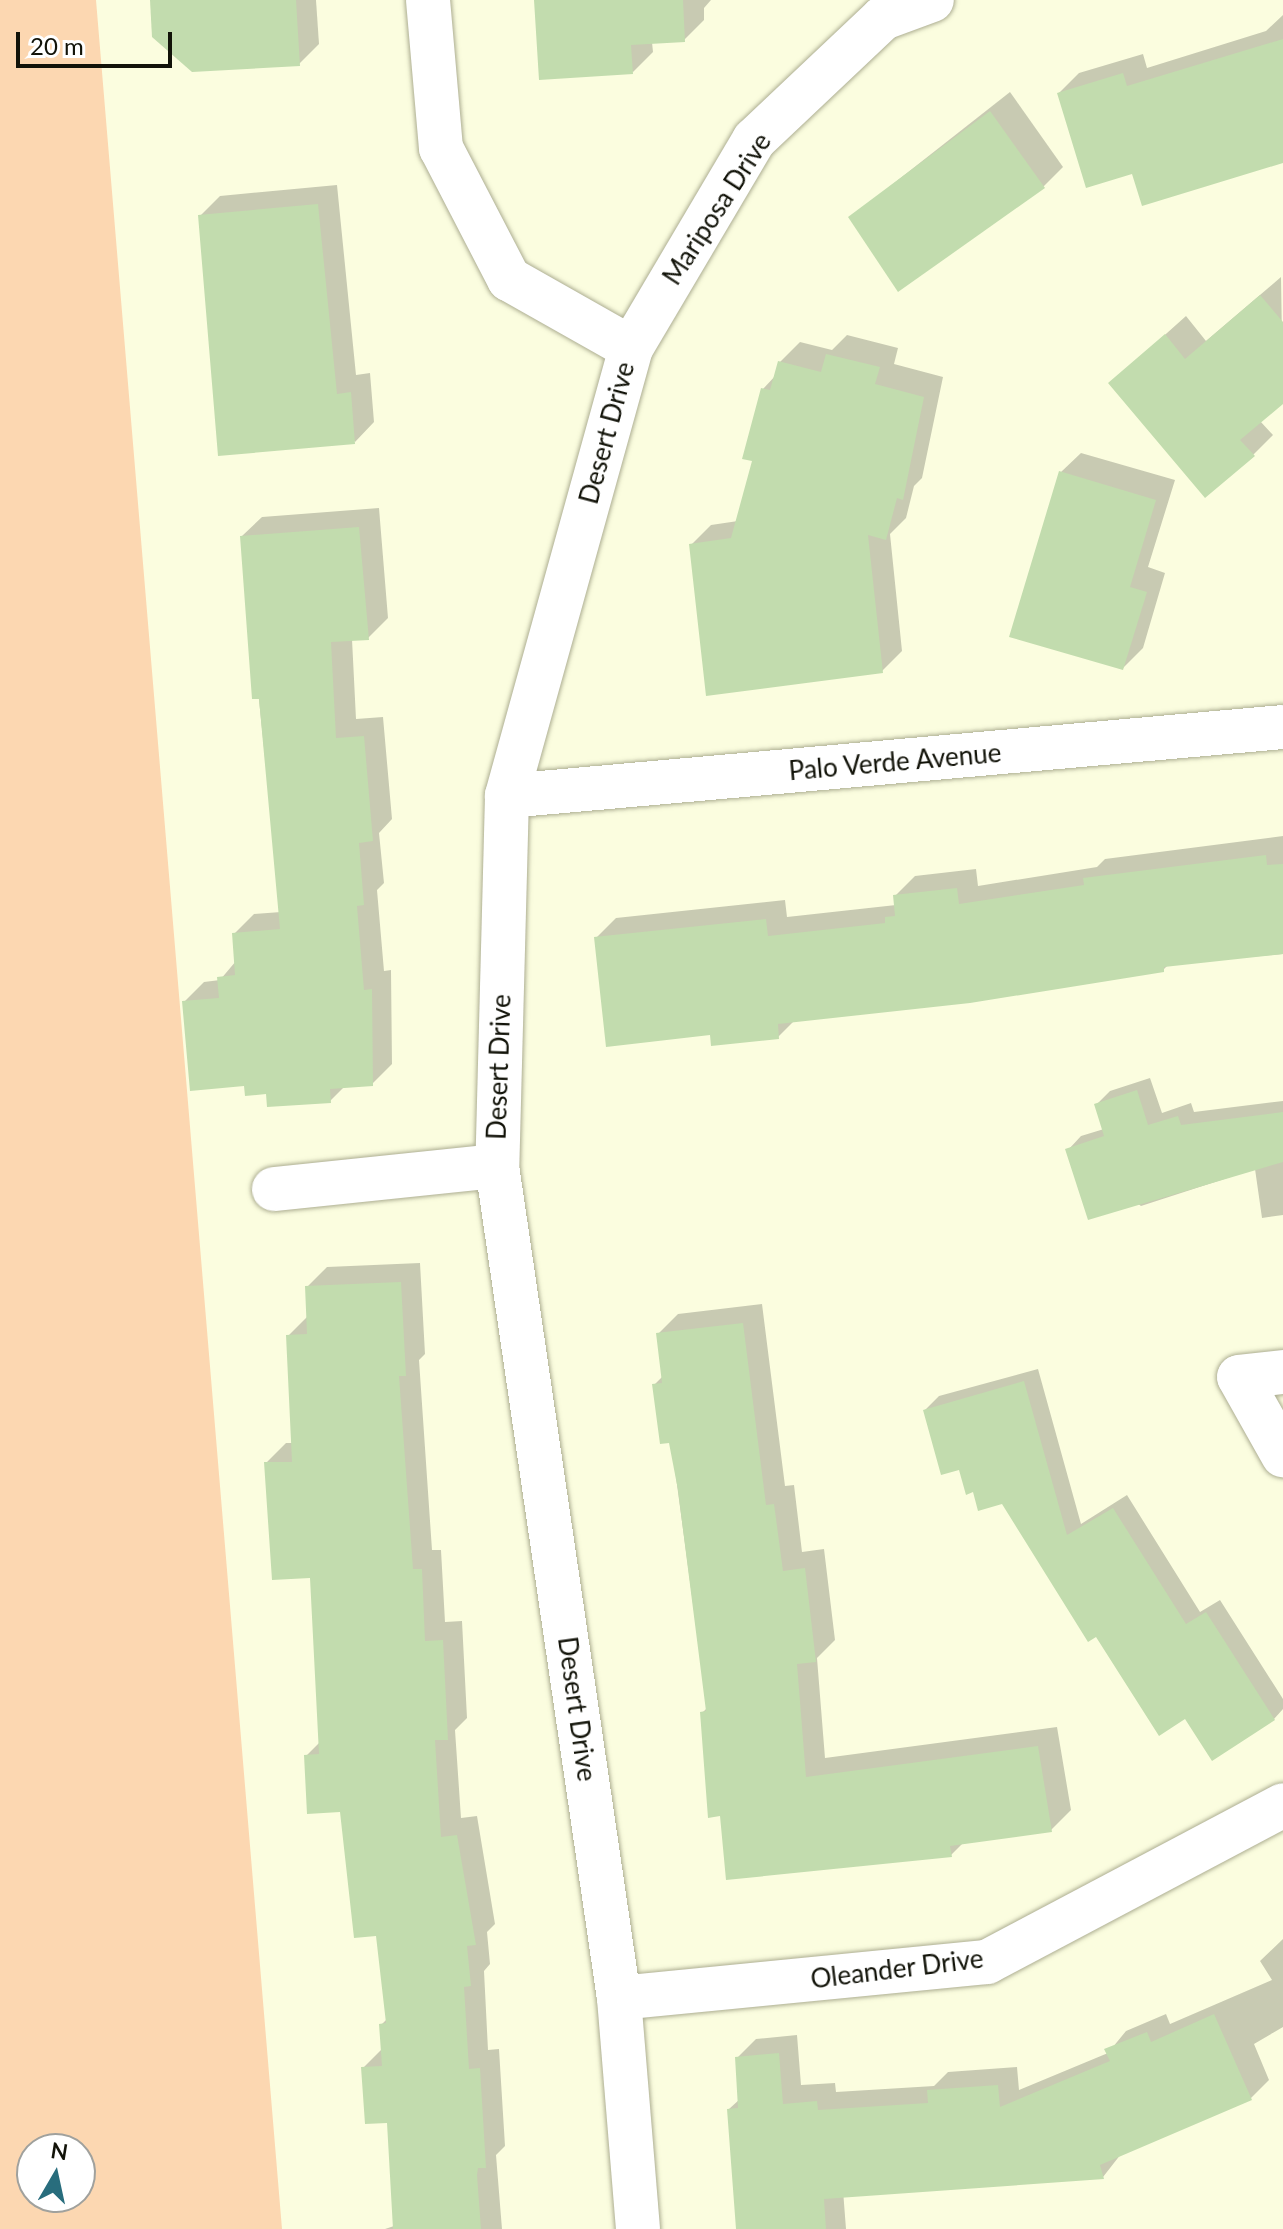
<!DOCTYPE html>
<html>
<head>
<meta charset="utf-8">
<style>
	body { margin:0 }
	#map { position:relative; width:1283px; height:2229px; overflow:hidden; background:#fbfddf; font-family:Lato,sans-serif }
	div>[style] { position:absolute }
	.green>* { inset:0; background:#fcd7b1 }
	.shadow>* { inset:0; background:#0003 }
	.building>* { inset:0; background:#c2dcae }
	.roads { filter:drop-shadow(0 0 2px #adae92) drop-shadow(0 0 2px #adae92) }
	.minor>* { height:44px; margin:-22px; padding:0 22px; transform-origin:22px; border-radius:22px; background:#fff }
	span { translate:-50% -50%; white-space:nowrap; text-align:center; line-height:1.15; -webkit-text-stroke:8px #fff; paint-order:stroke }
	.street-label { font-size:26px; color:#121309 }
	.north { position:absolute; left:16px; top:2133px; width:80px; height:80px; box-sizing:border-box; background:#fff; border:2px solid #a0a19d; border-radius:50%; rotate:9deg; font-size:22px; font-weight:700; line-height:32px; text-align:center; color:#121309 }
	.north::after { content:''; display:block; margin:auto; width:28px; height:36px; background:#286d7d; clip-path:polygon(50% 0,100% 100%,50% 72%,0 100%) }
	.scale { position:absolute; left:16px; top:32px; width:156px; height:36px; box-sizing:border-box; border:4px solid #121309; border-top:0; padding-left:10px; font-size:24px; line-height:28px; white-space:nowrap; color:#121309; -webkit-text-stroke:6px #fff; paint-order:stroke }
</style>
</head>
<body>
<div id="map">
	<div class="green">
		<i style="clip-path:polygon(evenodd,0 0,96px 0,282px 2229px,0 2229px,0 0,32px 2149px,80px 2149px,80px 2197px,32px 2197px,32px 2149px)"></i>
	</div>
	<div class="shadow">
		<i style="clip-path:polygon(152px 0,316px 0,319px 44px,299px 64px)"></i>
		<i style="clip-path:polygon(536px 0,711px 0,704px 8px,704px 20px,684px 40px,652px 42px,653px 52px,633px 72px)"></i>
		<i style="clip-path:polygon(1283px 15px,1283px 119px,1133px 172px,1059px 93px,1079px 73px,1143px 54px,1147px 68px,1266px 31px)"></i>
		<i style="clip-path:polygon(1010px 92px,1063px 167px,1043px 187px,851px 217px)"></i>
		<i style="clip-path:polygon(337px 185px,356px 375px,370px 373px,374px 422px,355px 442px,200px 216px,220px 196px)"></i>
		<i style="clip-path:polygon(1281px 277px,1283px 402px,1260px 421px,1273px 435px,1253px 455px,1110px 384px,1186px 316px,1206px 341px)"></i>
		<i style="clip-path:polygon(847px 335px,898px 348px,894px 364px,943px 377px,922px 478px,914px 486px,906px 518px,890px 534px,902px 651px,882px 671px,691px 545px,711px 525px,738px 521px,754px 460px,763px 389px,776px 375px,780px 362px,800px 342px,832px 350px)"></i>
		<i style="clip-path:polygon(1081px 453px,1175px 480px,1148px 567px,1165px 573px,1143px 648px,1123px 668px,1061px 472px)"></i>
		<i style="clip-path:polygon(379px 508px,388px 618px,368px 638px,352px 639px,356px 719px,383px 717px,392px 819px,379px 833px,384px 883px,377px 890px,384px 971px,391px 970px,392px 1064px,372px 1084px,345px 1086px,330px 1101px,246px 1084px,184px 1002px,204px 982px,220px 980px,236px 961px,234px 934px,254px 914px,281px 912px,242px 536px,262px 517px)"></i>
		<i style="clip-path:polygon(1283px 836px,1283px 954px,1169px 964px,1163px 970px,795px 1020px,778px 1037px,711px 1033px,596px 938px,616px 918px,785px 900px,787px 917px,896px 905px,895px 896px,915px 876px,976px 869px,978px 886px,1097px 867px,1105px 859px)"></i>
		<i style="clip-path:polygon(1150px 1078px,1162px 1113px,1191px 1103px,1194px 1112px,1283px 1101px,1283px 1215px,1262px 1218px,1255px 1169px,1141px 1206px,1068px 1150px,1081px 1136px,1104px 1129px,1096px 1105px,1110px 1091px)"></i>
		<i style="clip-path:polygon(420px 1263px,425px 1354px,419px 1360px,432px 1550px,441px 1550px,445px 1622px,462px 1621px,467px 1718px,455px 1730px,461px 1818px,477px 1816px,495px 1924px,487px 1932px,490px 1964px,484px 1971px,488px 2050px,499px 2049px,505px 2146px,496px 2155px,502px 2229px,385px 2229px,394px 2226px,388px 2121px,363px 2068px,382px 2049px,381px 2025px,388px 2018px,378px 1933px,342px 1810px,306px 1756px,320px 1742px,312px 1576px,266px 1463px,286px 1443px,293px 1443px,288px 1336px,308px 1316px,307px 1287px,327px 1267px)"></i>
		<i style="clip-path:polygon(762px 1304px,785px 1486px,794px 1485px,802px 1552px,824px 1549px,835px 1640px,817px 1658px,825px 1758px,1057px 1727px,1071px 1810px,1051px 1830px,963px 1843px,951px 1855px,722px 1814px,702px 1713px,707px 1708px,671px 1440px,654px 1385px,663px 1376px,658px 1334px,678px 1314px)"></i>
		<i style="clip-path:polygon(1038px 1369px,1081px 1524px,1127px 1495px,1200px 1612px,1220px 1600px,1283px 1699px,1283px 1709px,1274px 1719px,1185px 1716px,1097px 1634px,1003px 1502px,974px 1490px,925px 1410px,939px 1396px)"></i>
		<i style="clip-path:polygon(1283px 1939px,1283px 2027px,1254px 2044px,1269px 2080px,1250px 2099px,1121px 2154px,1103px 2177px,842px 2177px,846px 2229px,738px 2229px,729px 2109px,740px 2099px,737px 2058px,756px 2039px,797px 2035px,801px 2085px,835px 2083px,836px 2092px,934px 2086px,948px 2072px,1017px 2067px,1019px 2090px,1108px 2053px,1126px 2031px,1166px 2014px,1170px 2024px,1272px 1980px,1260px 1961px)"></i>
	</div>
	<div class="building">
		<i style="clip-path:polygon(150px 0,296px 0,300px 66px,192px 72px,152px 37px)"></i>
		<i style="clip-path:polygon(534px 0,683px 0,685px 42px,631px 45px,633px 74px,539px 80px)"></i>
		<i style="clip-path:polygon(1283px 39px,1283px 163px,1142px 206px,1132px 174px,1086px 188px,1057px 93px,1123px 73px,1127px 86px)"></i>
		<i style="clip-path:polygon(990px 111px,1045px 188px,898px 292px,848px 217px)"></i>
		<i style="clip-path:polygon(318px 204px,337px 394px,351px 392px,355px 444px,218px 456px,198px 215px)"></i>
		<i style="clip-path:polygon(1260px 295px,1283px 322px,1283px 404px,1240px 440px,1255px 456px,1205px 498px,1108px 383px,1165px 334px,1185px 359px)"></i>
		<i style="clip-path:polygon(826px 354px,880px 367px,875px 384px,924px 397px,903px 500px,897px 498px,886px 540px,868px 535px,883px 673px,706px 696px,689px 544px,731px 538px,752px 461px,742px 459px,761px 388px,770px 390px,778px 361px,821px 372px)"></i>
		<i style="clip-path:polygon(1059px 471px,1156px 500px,1130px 587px,1147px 592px,1123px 670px,1009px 637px)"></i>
		<i style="clip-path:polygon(359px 527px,369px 640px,331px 642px,336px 738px,364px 736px,373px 841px,359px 843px,364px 905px,357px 906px,364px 990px,372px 989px,373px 1086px,330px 1089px,331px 1103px,267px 1107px,266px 1094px,245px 1096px,244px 1086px,190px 1091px,182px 1001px,219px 998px,217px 977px,235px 975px,232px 933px,280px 929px,259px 699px,252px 699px,240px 536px)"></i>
		<i style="clip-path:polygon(1266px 855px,1267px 865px,1283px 864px,1283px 954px,1164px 967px,1164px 972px,970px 1003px,778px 1024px,779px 1039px,711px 1046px,710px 1035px,606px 1047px,594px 937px,766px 919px,768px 936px,885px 923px,885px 917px,895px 916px,893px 895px,957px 888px,959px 904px,1084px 885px,1083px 878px)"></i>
		<i style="clip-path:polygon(1137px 1090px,1148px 1125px,1178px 1116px,1181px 1125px,1283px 1112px,1283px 1162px,1088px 1220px,1065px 1149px,1104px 1136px,1094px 1104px)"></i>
		<i style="clip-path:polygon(401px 1282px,406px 1376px,399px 1376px,413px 1569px,422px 1569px,425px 1641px,443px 1640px,448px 1740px,435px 1740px,441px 1837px,457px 1835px,476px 1945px,467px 1946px,471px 1986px,464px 1987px,469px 2069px,480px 2068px,486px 2168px,478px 2168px,477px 2175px,481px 2229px,393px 2229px,387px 2123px,365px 2124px,361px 2067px,382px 2066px,379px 2024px,386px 2023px,376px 1936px,354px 1938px,340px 1812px,307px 1814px,304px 1755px,319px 1754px,310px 1578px,272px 1580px,264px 1462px,292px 1462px,286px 1335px,307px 1334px,305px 1286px)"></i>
		<i style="clip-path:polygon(743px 1323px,766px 1505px,774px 1504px,783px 1571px,805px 1568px,816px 1662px,797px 1664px,806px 1777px,1038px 1746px,1052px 1832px,950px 1846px,952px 1857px,726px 1880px,720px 1816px,708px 1818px,700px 1712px,706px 1711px,678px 1490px,669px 1443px,660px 1444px,652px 1384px,662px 1383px,656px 1333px)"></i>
		<i style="clip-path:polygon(1024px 1381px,1067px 1535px,1113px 1508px,1186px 1624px,1206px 1612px,1275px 1720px,1212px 1761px,1185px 1719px,1159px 1736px,1096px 1637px,1088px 1642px,1002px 1504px,978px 1511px,973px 1492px,966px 1495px,959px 1470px,941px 1475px,923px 1410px)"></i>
		<i style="clip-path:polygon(1214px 2014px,1252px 2100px,1100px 2165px,1104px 2179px,824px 2199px,826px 2229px,736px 2229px,727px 2109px,738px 2108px,735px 2057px,779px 2053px,783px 2104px,817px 2101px,818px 2110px,928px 2103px,927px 2090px,998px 2085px,1000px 2107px,1110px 2061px,1104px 2049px,1147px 2032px,1151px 2042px)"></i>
	</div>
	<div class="roads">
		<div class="minor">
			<i style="left:428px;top:0;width:149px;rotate:85deg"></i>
			<i style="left:441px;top:148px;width:148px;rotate:62.6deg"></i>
			<i style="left:509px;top:279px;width:140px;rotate:29.5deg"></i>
			<i style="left:631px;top:348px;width:465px;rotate:105.5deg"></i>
			<i style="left:507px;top:796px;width:370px;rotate:91.5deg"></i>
			<i style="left:497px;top:1166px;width:841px;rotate:81.66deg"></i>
			<i style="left:619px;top:1998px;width:232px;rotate:85.3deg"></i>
			<i style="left:631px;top:348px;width:242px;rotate:-59.4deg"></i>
			<i style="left:754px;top:140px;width:178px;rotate:-43.4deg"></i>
			<i style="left:883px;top:18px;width:52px;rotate:-20.2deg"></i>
			<i style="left:507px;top:796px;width:779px;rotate:-5.08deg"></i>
			<i style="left:274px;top:1189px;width:224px;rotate:-5.9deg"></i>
			<i style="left:1283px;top:1372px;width:44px;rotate:173.5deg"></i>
			<i style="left:1239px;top:1377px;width:90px;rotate:60.6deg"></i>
			<i style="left:619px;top:1998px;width:370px;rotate:-5.6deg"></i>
			<i style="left:987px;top:1962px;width:335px;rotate:-27.9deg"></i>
		</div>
	</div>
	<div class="street-label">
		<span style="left:717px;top:209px;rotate:-57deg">Mariposa Drive</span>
		<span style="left:607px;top:433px;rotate:-75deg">Desert Drive</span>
		<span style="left:895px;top:762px;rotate:-5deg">Palo Verde Avenue</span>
		<span style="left:499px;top:1067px;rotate:-88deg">Desert Drive</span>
		<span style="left:577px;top:1709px;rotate:82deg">Desert Drive</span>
		<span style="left:897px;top:1969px;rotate:-7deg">Oleander Drive</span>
	</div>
	<div class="north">N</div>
	<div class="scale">20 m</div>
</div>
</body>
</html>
